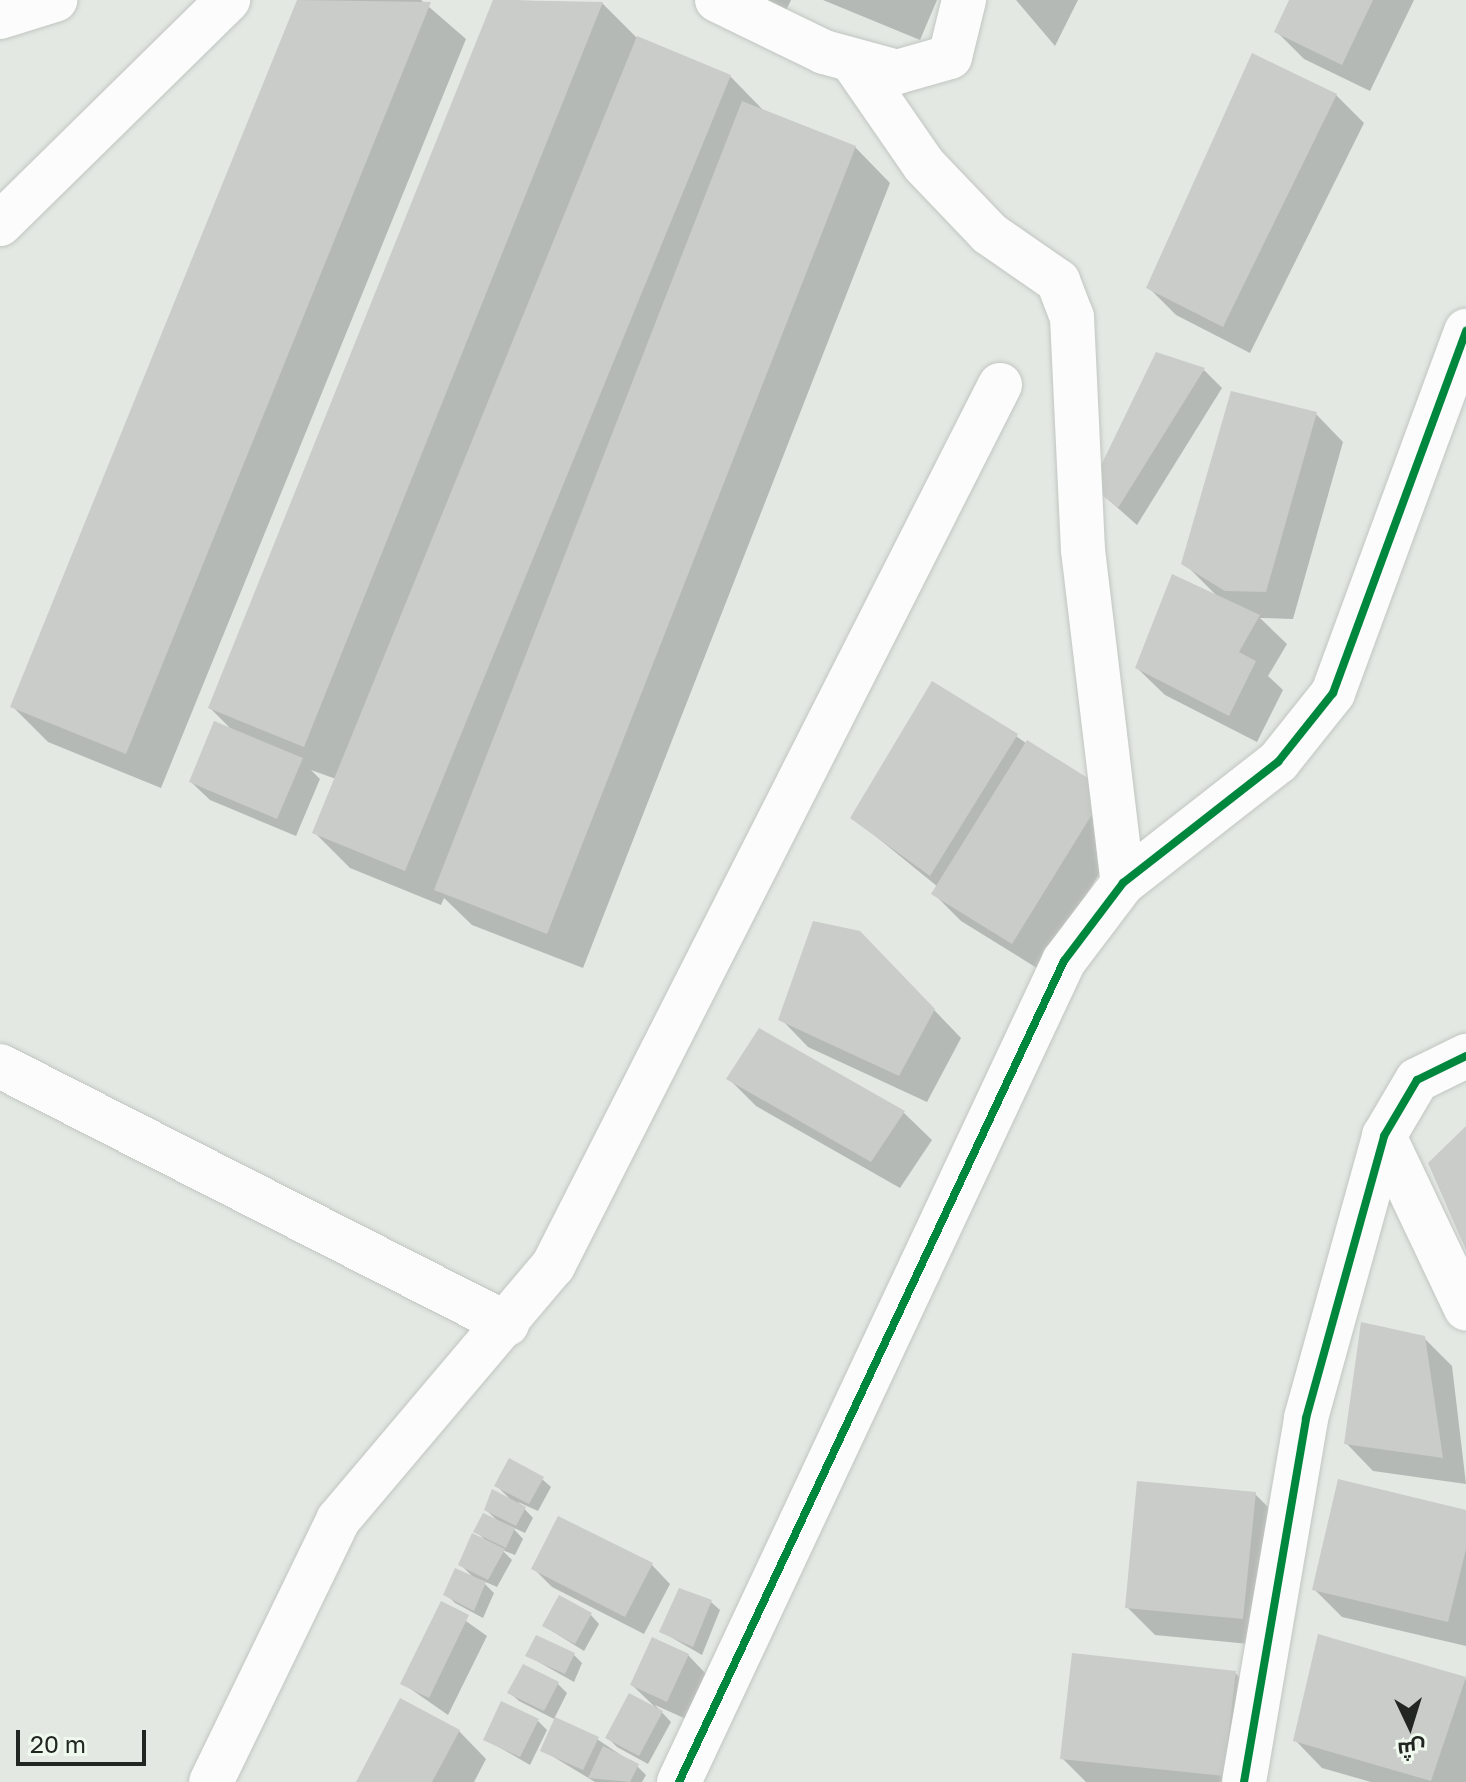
<!DOCTYPE html>
<html>
<head>
<meta charset="utf-8">
<style>
	body { margin:0 }
	#map { position:relative; width:1466px; height:1782px; overflow:hidden; background:#e3e8e3; font-family:"Golos Text",Cairo,sans-serif }
	div>[style] { position:absolute }
	.shadow>* { inset:0; background:#0003 }
	.building>* { inset:0; background:#c9ccc9 }
	.roads { filter:drop-shadow(0 0 2px #c2c6c2) drop-shadow(0 0 2px #c2c6c2) }
	.minor>* { height:44px; margin:-22px; padding:0 22px; transform-origin:22px; border-radius:22px; background:#fbfcfb }
	.cycleway>* { height:8px; margin:-4px; padding:0 4px; transform-origin:4px; border-radius:4px; background:#00873e }
	span { translate:-50% -50%; white-space:nowrap; text-align:center; line-height:1.15; -webkit-text-stroke:6px #eff9ed; paint-order:stroke }
	.north { position:absolute; left:1370px; top:1686px; width:80px; height:80px; -webkit-text-stroke:6px #eff9ed; paint-order:stroke; rotate:176deg; font-size:22px; font-weight:700; line-height:32px; text-align:center; color:#222622 }
	.north::after { content:''; display:block; margin:auto; width:28px; height:36px; background:#222622; clip-path:polygon(50% 0,100% 100%,50% 72%,0 100%) }
	.scale { position:absolute; left:16px; top:1730px; width:130px; height:36px; box-sizing:border-box; border:4px solid #222622; border-top:0; padding-left:10px; font-size:24px; line-height:28px; white-space:nowrap; color:#222622; -webkit-text-stroke:6px #eff9ed; paint-order:stroke }
</style>
</head>
<body>
<div id="map">
	<div class="shadow">
		<i style="clip-path:polygon(299px 0,421px 0,466px 39px,161px 788px,48px 742px,13px 707px)"></i>
		<i style="clip-path:polygon(495px 0,602px 3px,638px 39px,730px 76px,766px 113px,855px 147px,890px 183px,583px 968px,472px 925px,444px 898px,441px 905px,350px 868px,314px 832px,336px 779px,311px 770px,320px 779px,296px 836px,210px 800px,191px 782px,233px 731px,210px 708px)"></i>
		<i style="clip-path:polygon(708px 0,791px 0,776px 32px)"></i>
		<i style="clip-path:polygon(823px 0,937px 0,920px 40px)"></i>
		<i style="clip-path:polygon(1016px 0,1078px 0,1055px 46px)"></i>
		<i style="clip-path:polygon(1291px 0,1414px 0,1370px 91px,1304px 59px,1276px 31px)"></i>
		<i style="clip-path:polygon(1336px 95px,1364px 123px,1250px 353px,1176px 315px,1149px 288px)"></i>
		<i style="clip-path:polygon(1204px 370px,1222px 388px,1137px 525px,1093px 486px)"></i>
		<i style="clip-path:polygon(1316px 414px,1343px 442px,1293px 619px,1260px 618px,1287px 644px,1268px 676px,1283px 690px,1257px 742px,1165px 695px,1137px 668px,1218px 597px,1184px 563px)"></i>
		<i style="clip-path:polygon(1016px 736px,1133px 819px,1040px 970px,961px 921px,934px 894px,938px 887px,852px 817px)"></i>
		<i style="clip-path:polygon(888px 962px,961px 1038px,927px 1102px,808px 1047px,781px 1019px)"></i>
		<i style="clip-path:polygon(760px 1031px,904px 1113px,932px 1140px,900px 1188px,756px 1106px,729px 1079px)"></i>
		<i style="clip-path:polygon(1424px 1338px,1452px 1366px,1466px 1484px,1373px 1471px,1346px 1443px)"></i>
		<i style="clip-path:polygon(542px 1479px,551px 1487px,538px 1511px,518px 1502px,533px 1518px,525px 1533px,512px 1527px,523px 1539px,515px 1555px,502px 1550px,512px 1560px,497px 1587px,481px 1580px,494px 1593px,483px 1618px,455px 1603px,446px 1594px,475px 1579px,460px 1564px,486px 1541px,476px 1531px,499px 1522px,486px 1510px,512px 1501px,497px 1486px)"></i>
		<i style="clip-path:polygon(1255px 1494px,1283px 1522px,1270px 1646px,1155px 1635px,1127px 1607px)"></i>
		<i style="clip-path:polygon(1466px 1512px,1466px 1646px,1342px 1617px,1314px 1589px)"></i>
		<i style="clip-path:polygon(652px 1565px,670px 1584px,644px 1634px,552px 1587px,534px 1569px)"></i>
		<i style="clip-path:polygon(711px 1602px,720px 1610px,702px 1655px,662px 1632px)"></i>
		<i style="clip-path:polygon(442px 1604px,487px 1636px,448px 1715px,402px 1683px)"></i>
		<i style="clip-path:polygon(591px 1615px,599px 1624px,584px 1651px,544px 1626px)"></i>
		<i style="clip-path:polygon(573px 1654px,582px 1663px,574px 1682px,528px 1656px)"></i>
		<i style="clip-path:polygon(688px 1655px,706px 1674px,686px 1719px,655px 1705px,671px 1722px,648px 1764px,617px 1747px,608px 1738px,656px 1708px,632px 1685px)"></i>
		<i style="clip-path:polygon(1235px 1673px,1263px 1700px,1254px 1782px,1086px 1782px,1062px 1758px)"></i>
		<i style="clip-path:polygon(1466px 1679px,1466px 1782px,1371px 1782px,1322px 1768px,1295px 1740px)"></i>
		<i style="clip-path:polygon(558px 1684px,567px 1693px,554px 1719px,597px 1739px,637px 1766px,646px 1775px,642px 1782px,595px 1782px,542px 1750px,556px 1720px,519px 1701px,510px 1693px)"></i>
		<i style="clip-path:polygon(538px 1721px,547px 1730px,530px 1765px,485px 1739px)"></i>
		<i style="clip-path:polygon(459px 1731px,486px 1759px,474px 1782px,358px 1782px)"></i>
	</div>
	<div class="building">
		<i style="clip-path:polygon(297px 0,431px 2px,126px 754px,10px 707px)"></i>
		<i style="clip-path:polygon(493px 0,603px 2px,304px 747px,208px 708px)"></i>
		<i style="clip-path:polygon(1289px 0,1373px 0,1342px 65px,1274px 32px)"></i>
		<i style="clip-path:polygon(637px 36px,731px 75px,405px 871px,312px 833px)"></i>
		<i style="clip-path:polygon(1252px 53px,1337px 94px,1223px 327px,1146px 288px)"></i>
		<i style="clip-path:polygon(742px 101px,856px 146px,547px 934px,434px 890px)"></i>
		<i style="clip-path:polygon(1156px 352px,1205px 368px,1118px 508px,1091px 486px)"></i>
		<i style="clip-path:polygon(1231px 391px,1317px 412px,1266px 592px,1225px 591px,1181px 564px)"></i>
		<i style="clip-path:polygon(1172px 574px,1260px 615px,1239px 652px,1256px 661px,1229px 716px,1135px 668px)"></i>
		<i style="clip-path:polygon(932px 681px,1018px 734px,930px 876px,850px 818px)"></i>
		<i style="clip-path:polygon(214px 721px,303px 758px,277px 819px,189px 782px)"></i>
		<i style="clip-path:polygon(1027px 740px,1107px 790px,1012px 944px,931px 894px)"></i>
		<i style="clip-path:polygon(813px 921px,860px 931px,935px 1009px,899px 1076px,778px 1020px)"></i>
		<i style="clip-path:polygon(759px 1028px,905px 1111px,871px 1162px,726px 1079px)"></i>
		<i style="clip-path:polygon(1466px 1126px,1466px 1250px,1428px 1163px)"></i>
		<i style="clip-path:polygon(1361px 1322px,1425px 1336px,1443px 1458px,1344px 1444px)"></i>
		<i style="clip-path:polygon(509px 1458px,544px 1477px,529px 1504px,494px 1486px)"></i>
		<i style="clip-path:polygon(1338px 1479px,1466px 1510px,1466px 1549px,1448px 1622px,1312px 1590px)"></i>
		<i style="clip-path:polygon(1137px 1481px,1256px 1492px,1243px 1619px,1125px 1608px)"></i>
		<i style="clip-path:polygon(492px 1489px,526px 1507px,516px 1526px,484px 1510px)"></i>
		<i style="clip-path:polygon(483px 1513px,515px 1528px,506px 1548px,473px 1532px)"></i>
		<i style="clip-path:polygon(558px 1516px,653px 1563px,625px 1617px,531px 1569px)"></i>
		<i style="clip-path:polygon(472px 1533px,505px 1549px,488px 1580px,458px 1565px)"></i>
		<i style="clip-path:polygon(455px 1568px,486px 1582px,474px 1611px,443px 1595px)"></i>
		<i style="clip-path:polygon(679px 1588px,712px 1600px,693px 1647px,659px 1632px)"></i>
		<i style="clip-path:polygon(559px 1595px,592px 1613px,575px 1644px,542px 1626px)"></i>
		<i style="clip-path:polygon(441px 1601px,469px 1615px,429px 1698px,400px 1684px)"></i>
		<i style="clip-path:polygon(1318px 1634px,1466px 1677px,1431px 1781px,1293px 1741px)"></i>
		<i style="clip-path:polygon(536px 1635px,575px 1653px,565px 1674px,525px 1656px)"></i>
		<i style="clip-path:polygon(652px 1637px,689px 1654px,667px 1702px,630px 1685px)"></i>
		<i style="clip-path:polygon(1072px 1653px,1236px 1671px,1224px 1776px,1060px 1759px)"></i>
		<i style="clip-path:polygon(523px 1664px,559px 1682px,544px 1711px,507px 1693px)"></i>
		<i style="clip-path:polygon(629px 1693px,663px 1711px,639px 1756px,605px 1738px)"></i>
		<i style="clip-path:polygon(400px 1698px,460px 1730px,432px 1782px,356px 1782px)"></i>
		<i style="clip-path:polygon(501px 1701px,539px 1719px,520px 1757px,483px 1740px)"></i>
		<i style="clip-path:polygon(555px 1717px,599px 1737px,583px 1770px,540px 1751px)"></i>
		<i style="clip-path:polygon(603px 1746px,639px 1764px,630px 1782px,588px 1778px)"></i>
	</div>
	<div class="roads">
		<div class="minor">
			<i style="left:717px;top:0;width:119px;rotate:25.9deg"></i>
			<i style="left:824px;top:52px;width:76px;rotate:15.3deg"></i>
			<i style="left:897px;top:72px;width:55px;rotate:-15.8deg"></i>
			<i style="left:950px;top:57px;width:59px;rotate:-76.2deg"></i>
			<i style="left:0;top:17px;width:58px;rotate:-17.2deg"></i>
			<i style="left:855px;top:65px;width:121px;rotate:55.4deg"></i>
			<i style="left:924px;top:165px;width:95px;rotate:46.3deg"></i>
			<i style="left:990px;top:234px;width:83px;rotate:34.7deg"></i>
			<i style="left:1058px;top:281px;width:39px;rotate:69deg"></i>
			<i style="left:1072px;top:317px;width:233px;rotate:87.3deg"></i>
			<i style="left:1083px;top:550px;width:335px;rotate:83.2deg"></i>
			<i style="left:0;top:224px;width:320px;rotate:-44.5deg"></i>
			<i style="left:0;top:1066px;width:569px;rotate:26.97deg"></i>
			<i style="left:1384px;top:1136px;width:191px;rotate:64.6deg"></i>
			<i style="left:211px;top:1782px;width:291px;rotate:-64.1deg"></i>
			<i style="left:338px;top:1520px;width:333px;rotate:-49.8deg"></i>
			<i style="left:553px;top:1266px;width:988px;rotate:-63.1deg"></i>
			<i style="left:679px;top:1782px;width:907px;rotate:-64.88deg"></i>
			<i style="left:1064px;top:961px;width:98px;rotate:-52.9deg"></i>
			<i style="left:1123px;top:883px;width:197px;rotate:-38deg"></i>
			<i style="left:1278px;top:762px;width:88px;rotate:-51.4deg"></i>
			<i style="left:1333px;top:693px;width:386px;rotate:-69.8deg"></i>
			<i style="left:1244px;top:1782px;width:369px;rotate:-80.3deg"></i>
			<i style="left:1306px;top:1418px;width:293px;rotate:-74.5deg"></i>
			<i style="left:1384px;top:1136px;width:65px;rotate:-59.5deg"></i>
			<i style="left:1417px;top:1080px;width:55px;rotate:-26.1deg"></i>
		</div>
	</div>
	<div class="cycleway">
		<i style="left:679px;top:1782px;width:907px;rotate:-64.88deg"></i>
		<i style="left:1064px;top:961px;width:98px;rotate:-52.9deg"></i>
		<i style="left:1123px;top:883px;width:197px;rotate:-38deg"></i>
		<i style="left:1278px;top:762px;width:88px;rotate:-51.4deg"></i>
		<i style="left:1333px;top:693px;width:386px;rotate:-69.8deg"></i>
		<i style="left:1244px;top:1782px;width:369px;rotate:-80.3deg"></i>
		<i style="left:1306px;top:1418px;width:293px;rotate:-74.5deg"></i>
		<i style="left:1384px;top:1136px;width:65px;rotate:-59.5deg"></i>
		<i style="left:1417px;top:1080px;width:55px;rotate:-26.1deg"></i>
	</div>
	<div class="north">ش</div>
	<div class="scale">20 m</div>
</div>
</body>
</html>
